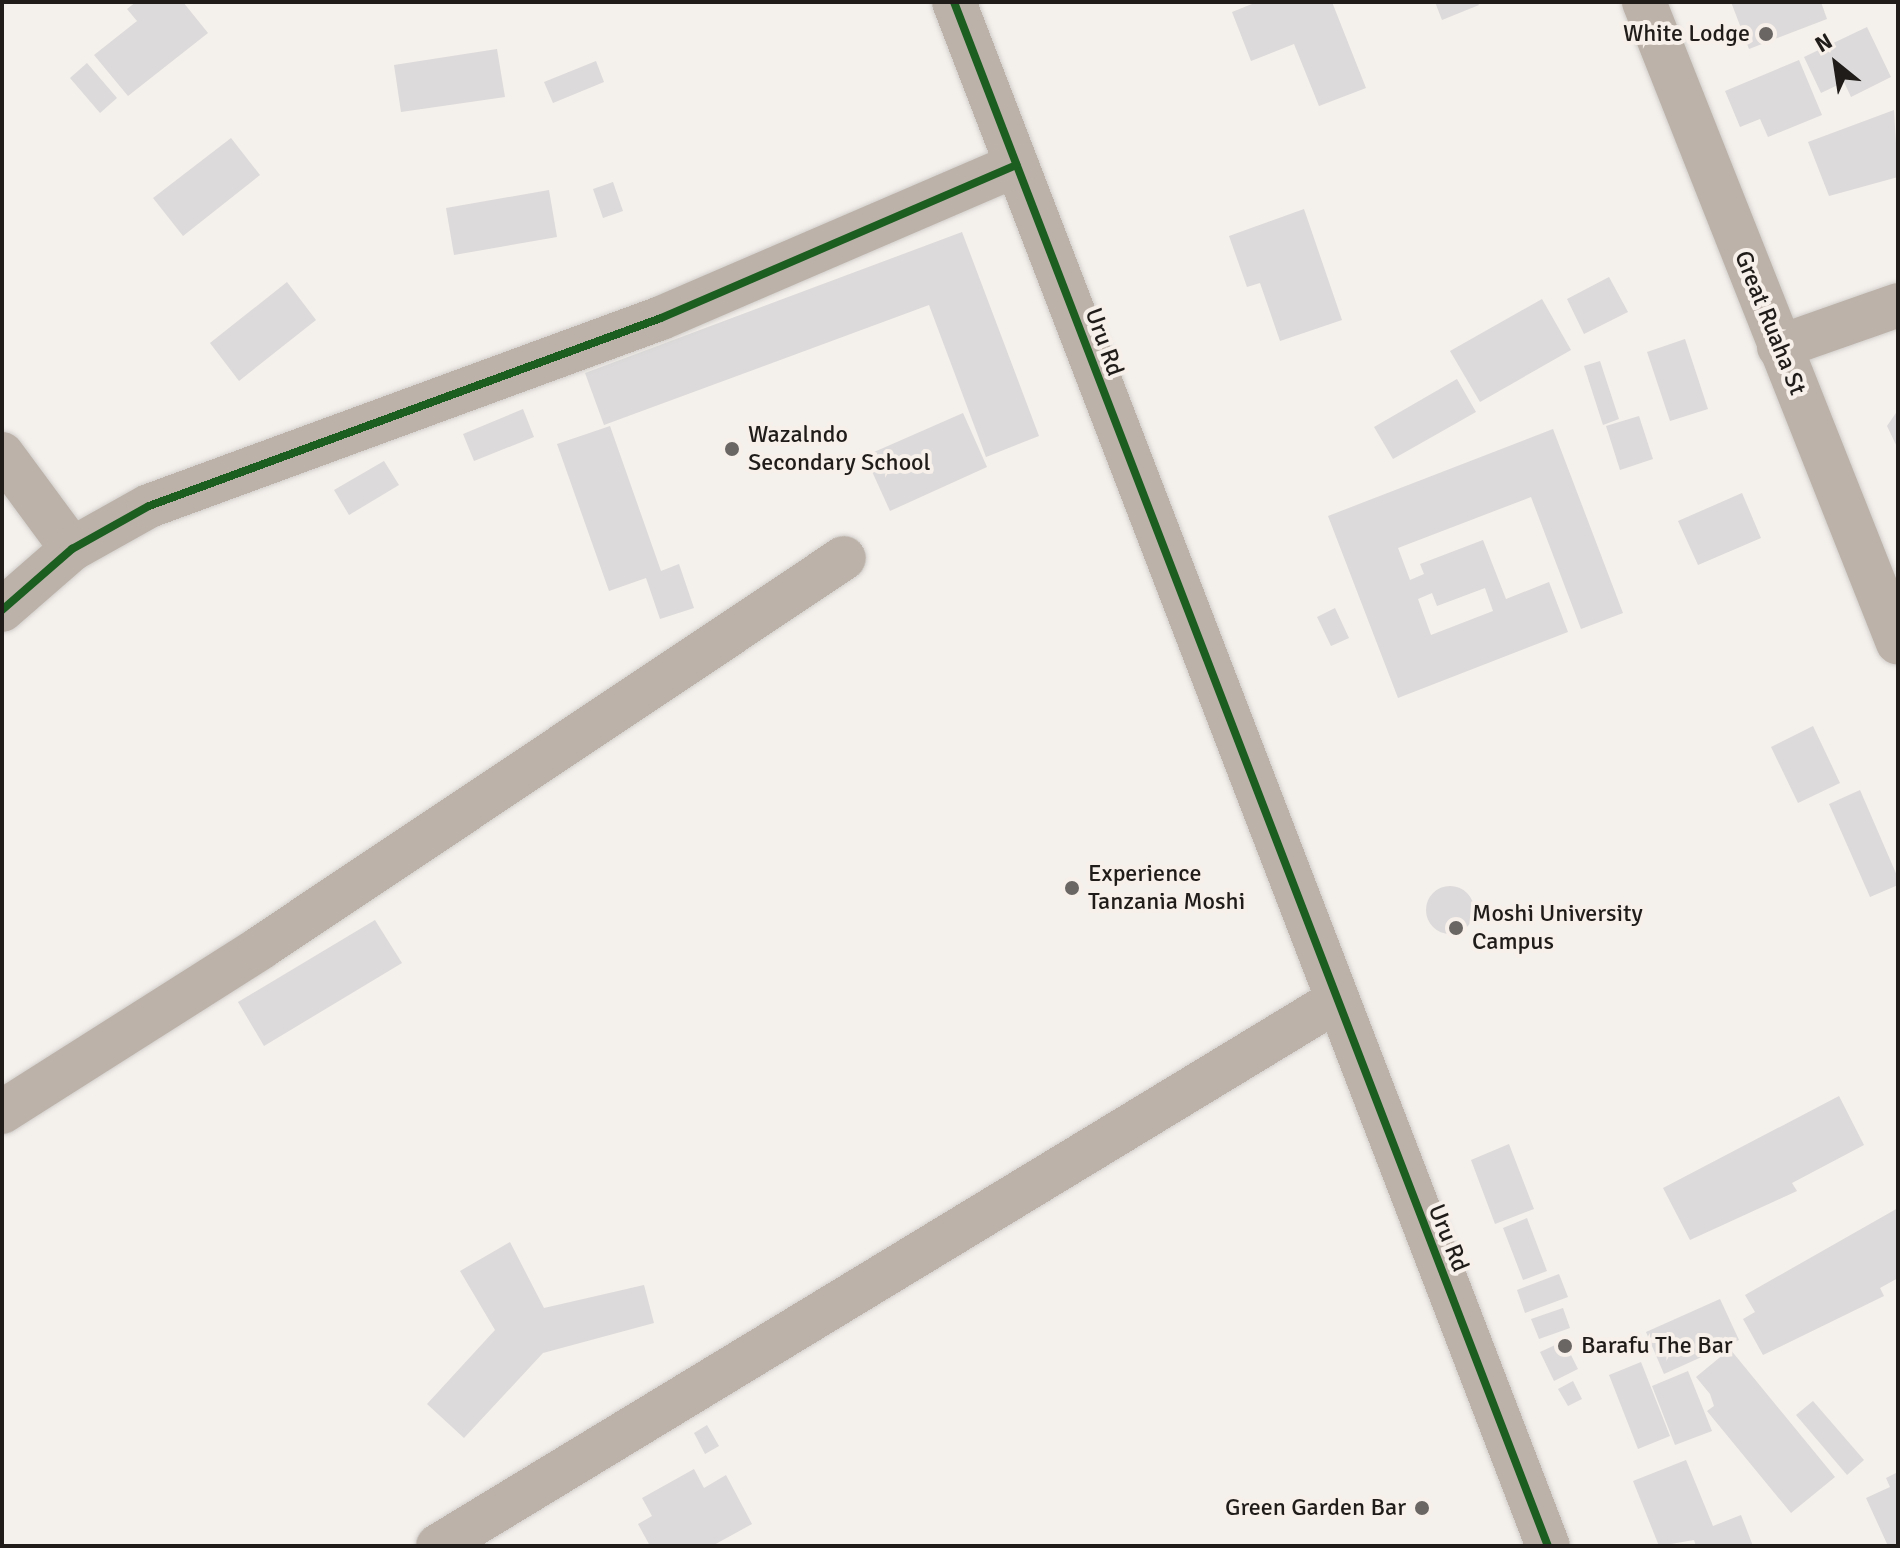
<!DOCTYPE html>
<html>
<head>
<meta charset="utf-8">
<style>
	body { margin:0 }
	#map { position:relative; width:1900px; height:1548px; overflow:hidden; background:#f4f0ec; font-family:Signika,sans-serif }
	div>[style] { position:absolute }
	.building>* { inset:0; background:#dcdada }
	.round { border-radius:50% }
	.roads { filter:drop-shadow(0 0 2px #d1cecb) drop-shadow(0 0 2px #d1cecb) }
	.minor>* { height:44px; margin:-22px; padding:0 22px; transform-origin:22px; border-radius:22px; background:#bcb2a9 }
	.cycleway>* { height:8px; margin:-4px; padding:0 4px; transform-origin:4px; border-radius:4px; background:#1b5e20 }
	.dots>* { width:22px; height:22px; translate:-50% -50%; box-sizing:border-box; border:4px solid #f7efe9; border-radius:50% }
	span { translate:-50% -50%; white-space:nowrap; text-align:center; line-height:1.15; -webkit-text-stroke:8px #f7efe9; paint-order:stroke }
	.poi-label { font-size:24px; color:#1f1c1a }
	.right { translate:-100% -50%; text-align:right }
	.left { translate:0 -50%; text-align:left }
	.street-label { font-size:24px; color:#1f1c1a }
	.frame { position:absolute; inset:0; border:4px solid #1f1c1a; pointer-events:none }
	.north { position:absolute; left:1796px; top:24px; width:80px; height:80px; -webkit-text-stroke:6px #f7efe9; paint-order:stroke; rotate:330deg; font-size:22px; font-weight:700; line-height:32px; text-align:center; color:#1f1c1a }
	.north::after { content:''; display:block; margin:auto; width:28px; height:36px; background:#1f1c1a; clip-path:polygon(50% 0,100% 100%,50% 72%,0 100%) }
</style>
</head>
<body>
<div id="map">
	<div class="building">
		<i style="clip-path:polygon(136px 2px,183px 2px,208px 33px,128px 96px,94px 55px,137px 21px,127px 9px)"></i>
		<i style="clip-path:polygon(1257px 2px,1332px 2px,1366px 88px,1319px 106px,1294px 44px,1251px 61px,1232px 12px)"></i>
		<i style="clip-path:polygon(1435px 2px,1477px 2px,1479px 5px,1442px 20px)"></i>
		<i style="clip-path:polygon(1731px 2px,1821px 2px,1827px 19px,1749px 49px)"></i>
		<i style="clip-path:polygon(1867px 27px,1891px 77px,1851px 97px,1844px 82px,1821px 93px,1804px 57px)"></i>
		<i style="clip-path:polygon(497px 49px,505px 97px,401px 112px,394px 65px)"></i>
		<i style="clip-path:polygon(1799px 60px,1822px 115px,1768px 137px,1760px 119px,1740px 127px,1725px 91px)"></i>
		<i style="clip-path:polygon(596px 61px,604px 82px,553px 103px,544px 82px)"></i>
		<i style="clip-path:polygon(87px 63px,117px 98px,100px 113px,70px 78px)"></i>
		<i style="clip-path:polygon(1894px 110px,1898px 177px,1829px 196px,1808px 142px)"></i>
		<i style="clip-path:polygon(231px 138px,260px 175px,183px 236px,153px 198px)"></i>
		<i style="clip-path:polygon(613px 182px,623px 211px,603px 218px,593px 189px)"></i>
		<i style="clip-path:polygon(549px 190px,557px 237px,454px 255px,446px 208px)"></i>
		<i style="clip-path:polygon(1304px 209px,1342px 320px,1280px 341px,1260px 283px,1247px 287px,1229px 236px)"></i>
		<i style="clip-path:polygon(962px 232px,1039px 436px,986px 457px,929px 305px,604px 425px,585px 373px)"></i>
		<i style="clip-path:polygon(1609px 277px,1628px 312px,1584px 334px,1567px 299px)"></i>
		<i style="clip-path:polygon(287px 282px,316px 320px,239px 381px,210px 343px)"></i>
		<i style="clip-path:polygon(1542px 299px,1571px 350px,1480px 402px,1450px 351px)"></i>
		<i style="clip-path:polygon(1685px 339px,1708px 409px,1670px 421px,1647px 352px)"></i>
		<i style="clip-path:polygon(1600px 361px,1619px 419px,1603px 425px,1584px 366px)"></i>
		<i style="clip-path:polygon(1457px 379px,1476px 412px,1393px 459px,1374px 427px)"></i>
		<i style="clip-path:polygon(523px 409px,534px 437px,474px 461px,463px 434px)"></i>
		<i style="clip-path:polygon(1898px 410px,1898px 449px,1887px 426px)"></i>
		<i style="clip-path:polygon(963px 413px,987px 467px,890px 511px,865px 456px)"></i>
		<i style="clip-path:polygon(1639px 416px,1653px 459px,1620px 470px,1606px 426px)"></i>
		<i style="clip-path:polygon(610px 426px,661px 571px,679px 564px,694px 608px,660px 619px,646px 578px,609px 591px,557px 444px)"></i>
		<i style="clip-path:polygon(evenodd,1553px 429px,1623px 613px,1581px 629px,1531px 497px,1398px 548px,1410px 580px,1424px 574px,1420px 564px,1483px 540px,1506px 599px,1549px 582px,1568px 632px,1398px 698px,1328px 516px,1553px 429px,1485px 588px,1493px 611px,1431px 635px,1418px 599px,1432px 593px,1437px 606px,1485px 588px)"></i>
		<i style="clip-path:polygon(384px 461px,399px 485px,349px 515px,334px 490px)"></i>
		<i style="clip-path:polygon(1742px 493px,1761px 538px,1698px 565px,1678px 521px)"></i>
		<i style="clip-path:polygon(1335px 608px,1349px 638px,1331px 646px,1317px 617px)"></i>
		<i style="clip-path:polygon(1813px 726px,1840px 783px,1798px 803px,1771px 747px)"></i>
		<i style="clip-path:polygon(1860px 790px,1898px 878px,1898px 885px,1870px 897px,1829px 804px)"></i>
		<i class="round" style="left:1426px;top:886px;width:48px;height:48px"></i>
		<i style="clip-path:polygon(375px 920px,402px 963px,264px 1046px,238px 1002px)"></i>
		<i style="clip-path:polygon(1839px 1096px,1864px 1145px,1792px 1183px,1797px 1191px,1690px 1240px,1663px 1188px)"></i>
		<i style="clip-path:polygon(1509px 1144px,1534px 1209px,1495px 1224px,1471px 1160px)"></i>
		<i style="clip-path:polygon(1898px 1208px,1898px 1278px,1880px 1288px,1884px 1296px,1763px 1355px,1743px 1319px,1755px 1312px,1745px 1295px)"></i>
		<i style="clip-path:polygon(1527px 1218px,1547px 1271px,1523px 1280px,1503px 1228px)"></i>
		<i style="clip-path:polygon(510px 1242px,544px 1308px,644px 1285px,654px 1323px,543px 1353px,464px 1438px,427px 1404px,495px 1330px,460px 1271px)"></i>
		<i style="clip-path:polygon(1559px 1274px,1568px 1297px,1525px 1313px,1517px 1290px)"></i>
		<i style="clip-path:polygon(1720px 1299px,1739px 1340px,1664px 1374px,1646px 1332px)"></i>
		<i style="clip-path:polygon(1563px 1308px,1570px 1328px,1539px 1339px,1531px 1319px)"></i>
		<i style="clip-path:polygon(1564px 1341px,1578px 1369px,1554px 1381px,1540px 1352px)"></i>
		<i style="clip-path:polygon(1730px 1349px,1835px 1477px,1791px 1513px,1707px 1411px,1714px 1406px,1710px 1394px,1696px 1377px)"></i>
		<i style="clip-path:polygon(1641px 1362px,1670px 1436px,1638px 1449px,1609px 1375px)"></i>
		<i style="clip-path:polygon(1688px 1371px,1712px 1431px,1675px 1445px,1652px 1386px)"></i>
		<i style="clip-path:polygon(1573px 1381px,1582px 1399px,1568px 1406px,1558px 1389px)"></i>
		<i style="clip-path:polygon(1813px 1401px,1864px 1460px,1847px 1475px,1796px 1415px)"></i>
		<i style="clip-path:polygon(707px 1425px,719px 1446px,705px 1454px,694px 1433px)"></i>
		<i style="clip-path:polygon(1686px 1460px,1713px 1526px,1741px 1515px,1753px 1546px,1696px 1546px,1694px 1540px,1659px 1546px,1633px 1481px)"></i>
		<i style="clip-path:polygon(694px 1469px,704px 1488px,726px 1475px,752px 1524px,712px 1546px,650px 1546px,638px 1524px,652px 1516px,642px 1498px)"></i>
		<i style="clip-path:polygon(1898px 1472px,1898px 1546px,1888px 1546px,1866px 1498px,1890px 1487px,1886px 1478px)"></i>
	</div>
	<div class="roads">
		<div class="minor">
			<i style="left:954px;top:2px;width:1654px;rotate:68.96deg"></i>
			<i style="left:1644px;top:2px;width:689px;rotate:68.38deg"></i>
			<i style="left:1779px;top:347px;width:126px;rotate:-19.4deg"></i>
			<i style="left:2px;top:454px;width:118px;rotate:53.6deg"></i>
			<i style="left:2px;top:610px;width:93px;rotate:-41.1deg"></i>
			<i style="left:72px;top:549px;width:88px;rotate:-29.2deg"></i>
			<i style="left:149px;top:506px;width:545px;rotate:-20.16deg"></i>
			<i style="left:661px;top:318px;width:387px;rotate:-23.3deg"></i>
			<i style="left:2px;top:1112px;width:306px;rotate:-32.4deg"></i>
			<i style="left:260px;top:948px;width:702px;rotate:-33.74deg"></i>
			<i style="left:438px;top:1546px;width:1048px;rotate:-31.26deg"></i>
		</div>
	</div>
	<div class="cycleway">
		<i style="left:954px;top:2px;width:1654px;rotate:68.96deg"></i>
		<i style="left:2px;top:610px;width:93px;rotate:-41.1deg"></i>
		<i style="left:72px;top:549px;width:88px;rotate:-29.2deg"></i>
		<i style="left:149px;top:506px;width:545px;rotate:-20.16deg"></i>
		<i style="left:661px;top:318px;width:387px;rotate:-23.3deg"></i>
	</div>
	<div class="dots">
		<i style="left:1766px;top:34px;background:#6a6664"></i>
		<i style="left:732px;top:449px;background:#6a6664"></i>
		<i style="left:1072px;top:888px;background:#6a6664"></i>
		<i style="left:1456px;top:928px;background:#6a6664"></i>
		<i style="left:1565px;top:1346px;background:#6a6664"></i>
		<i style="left:1422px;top:1508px;background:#6a6664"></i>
	</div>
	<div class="poi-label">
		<span class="right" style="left:1750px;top:34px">White Lodge</span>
		<span class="left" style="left:748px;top:449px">Wazalndo<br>Secondary School</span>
		<span class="left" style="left:1088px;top:888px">Experience<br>Tanzania Moshi</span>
		<span class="left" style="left:1472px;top:928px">Moshi University<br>Campus</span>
		<span class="left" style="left:1581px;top:1346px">Barafu The Bar</span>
		<span class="right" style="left:1406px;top:1508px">Green Garden Bar</span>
	</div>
	<div class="street-label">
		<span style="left:1770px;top:323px;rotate:68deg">Great Ruaha St</span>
		<span style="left:1104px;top:342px;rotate:70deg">Uru Rd</span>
		<span style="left:1448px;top:1238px;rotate:68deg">Uru Rd</span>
	</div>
	<div class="frame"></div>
	<div class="north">N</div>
</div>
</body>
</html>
